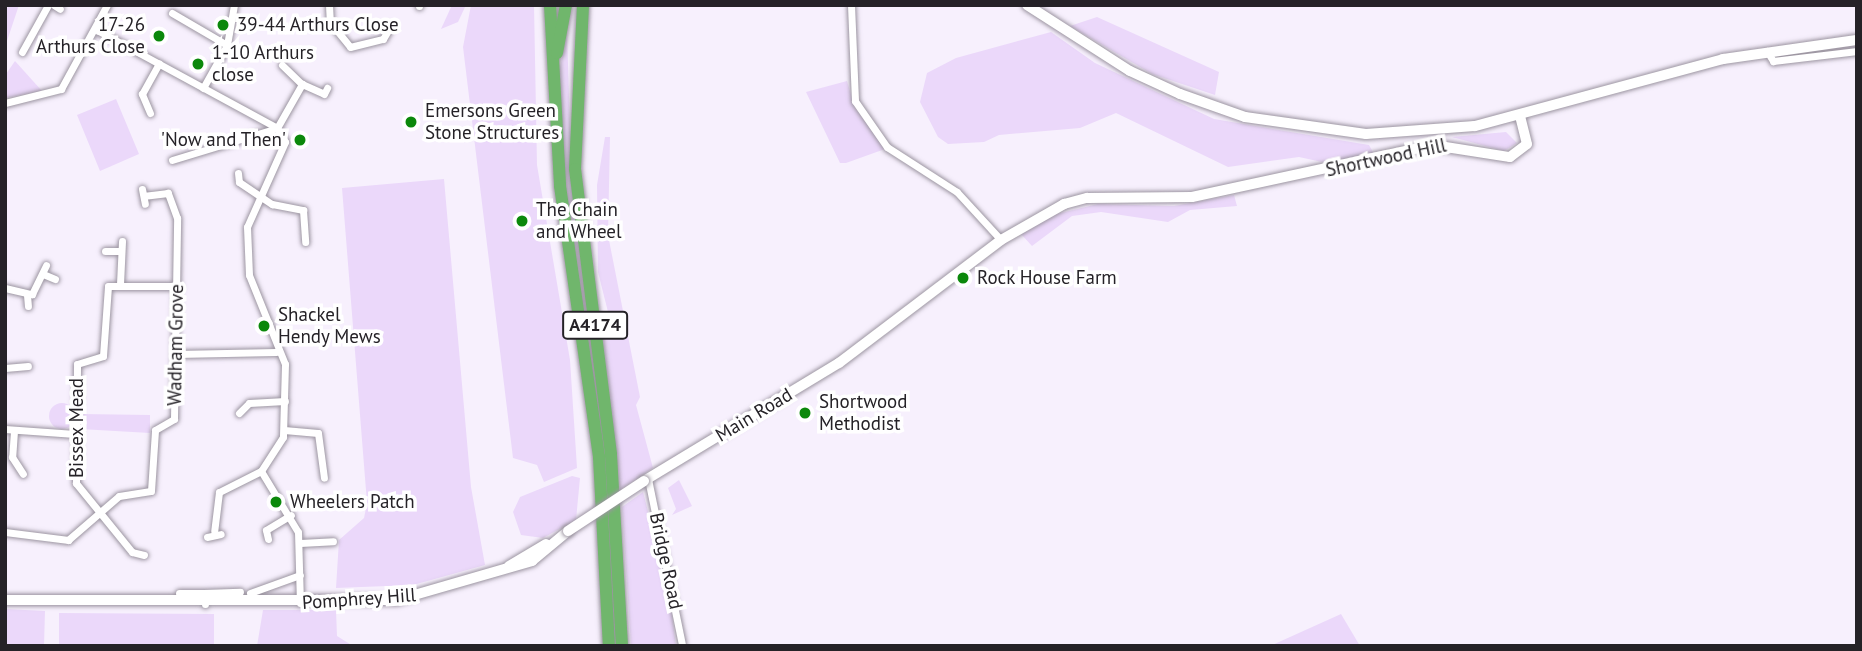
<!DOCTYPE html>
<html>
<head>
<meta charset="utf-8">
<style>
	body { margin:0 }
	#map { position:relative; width:1862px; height:651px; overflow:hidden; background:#f7f0fd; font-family:"PT Sans",sans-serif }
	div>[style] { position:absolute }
	.green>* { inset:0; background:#ebd8fa }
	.round { border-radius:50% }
	.roads { filter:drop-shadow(0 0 2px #9c95a1) drop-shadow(0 0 2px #9c95a1) }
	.minor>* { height:7px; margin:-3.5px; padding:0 3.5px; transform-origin:3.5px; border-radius:3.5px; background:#fff }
	.secondary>* { height:10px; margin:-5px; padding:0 5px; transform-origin:5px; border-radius:5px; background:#fff }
	.trunk>* { height:12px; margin:-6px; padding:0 6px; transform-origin:6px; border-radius:6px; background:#70b66c }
	.bridges { filter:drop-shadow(0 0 2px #9c95a1) drop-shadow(0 0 2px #9c95a1) }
	.secondary-bridge>* { height:10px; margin:-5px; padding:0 5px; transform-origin:5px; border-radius:5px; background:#fff }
	.dots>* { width:19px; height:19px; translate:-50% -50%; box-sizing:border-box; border:4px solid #fff; border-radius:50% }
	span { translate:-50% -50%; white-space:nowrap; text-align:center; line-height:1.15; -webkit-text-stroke:7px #fff; paint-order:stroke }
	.shield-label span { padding:2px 5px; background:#fff; border:2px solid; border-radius:5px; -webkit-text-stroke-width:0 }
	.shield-label { font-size:18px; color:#252227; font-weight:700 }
	.poi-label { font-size:19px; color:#252227 }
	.right { translate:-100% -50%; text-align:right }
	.left { translate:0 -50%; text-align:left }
	.street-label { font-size:19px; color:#252227 }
	.frame { position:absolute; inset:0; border:7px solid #252227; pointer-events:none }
</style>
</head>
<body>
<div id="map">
	<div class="green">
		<i style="clip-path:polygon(10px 5px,19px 5px,5px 47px,5px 10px)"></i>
		<i style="clip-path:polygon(452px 5px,466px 5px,458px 22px,441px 29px)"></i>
		<i style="clip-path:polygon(471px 5px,534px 5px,537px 165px,570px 360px,577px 468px,544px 482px,537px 465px,513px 458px,463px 47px)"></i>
		<i style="clip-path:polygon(1097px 17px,1219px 72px,1215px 95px,1152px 74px,1070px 26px)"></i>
		<i style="clip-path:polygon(567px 32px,572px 195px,601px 418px,610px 513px,617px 646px,597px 398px,564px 179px,558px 78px)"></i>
		<i style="clip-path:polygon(1051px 32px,1095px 63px,1214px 119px,1369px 145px,1374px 154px,1336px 165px,1299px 157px,1228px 167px,1116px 113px,1080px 128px,999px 135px,984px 142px,948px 144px,938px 137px,920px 102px,927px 73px,956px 58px)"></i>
		<i style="clip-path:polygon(15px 61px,42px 91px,5px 98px,6px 74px)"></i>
		<i style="clip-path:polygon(847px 81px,855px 108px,885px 149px,846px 163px,840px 163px,806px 92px)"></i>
		<i style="clip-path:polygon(116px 99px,139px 154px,100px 171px,77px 115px)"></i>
		<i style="clip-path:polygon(1506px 132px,1517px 143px,1504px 151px,1452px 137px)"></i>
		<i style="clip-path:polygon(605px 137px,610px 137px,608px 235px,640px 397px,636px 405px,653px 468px,620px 490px,601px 323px,608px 312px,598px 272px,597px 185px)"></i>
		<i style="clip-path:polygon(444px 179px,471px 487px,485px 565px,413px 585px,336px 588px,339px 540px,364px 518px,367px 503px,342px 188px)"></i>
		<i style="clip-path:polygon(1234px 195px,1237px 206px,1190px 210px,1168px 222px,1101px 212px,1072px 216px,1032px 246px,1021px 234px,1048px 216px,1098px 204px,1174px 206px)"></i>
		<i class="round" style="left:49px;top:403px;width:26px;height:26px"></i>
		<i style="clip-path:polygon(81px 414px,150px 415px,150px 433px,80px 429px)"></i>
		<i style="clip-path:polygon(572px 476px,580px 478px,576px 520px,543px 538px,521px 535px,513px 512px,520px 497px)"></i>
		<i style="clip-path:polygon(679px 480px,692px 506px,672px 515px,676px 509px,668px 488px)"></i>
		<i style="clip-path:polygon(643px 492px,669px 592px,676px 646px,631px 646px,622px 507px)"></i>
		<i style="clip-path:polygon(5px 609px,45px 611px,44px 646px,5px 646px)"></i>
		<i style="clip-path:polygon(263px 610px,336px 610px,337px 636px,353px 646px,257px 646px)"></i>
		<i style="clip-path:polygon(59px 613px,214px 614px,214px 646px,59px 646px)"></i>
		<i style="clip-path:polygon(1341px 614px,1360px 646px,1270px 646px)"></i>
	</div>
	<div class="roads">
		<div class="minor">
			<i style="left:54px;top:5px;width:7px;rotate:34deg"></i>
			<i style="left:329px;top:5px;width:17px;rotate:87deg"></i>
			<i style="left:330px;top:22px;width:32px;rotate:51deg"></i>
			<i style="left:350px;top:47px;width:34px;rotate:-14deg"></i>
			<i style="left:383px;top:39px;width:14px;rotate:-60deg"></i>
			<i style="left:851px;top:5px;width:96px;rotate:87.6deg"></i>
			<i style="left:855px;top:101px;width:56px;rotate:55.2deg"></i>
			<i style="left:887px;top:147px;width:83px;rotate:32.7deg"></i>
			<i style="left:957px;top:192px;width:65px;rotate:47.5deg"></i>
			<i style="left:419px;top:6px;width:1px;rotate:-90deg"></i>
			<i style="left:172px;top:13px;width:64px;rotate:30.2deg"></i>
			<i style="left:95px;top:29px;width:207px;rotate:28.5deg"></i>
			<i style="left:277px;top:128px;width:16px;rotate:60deg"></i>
			<i style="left:285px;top:142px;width:93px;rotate:114.1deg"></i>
			<i style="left:247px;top:227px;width:48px;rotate:87.6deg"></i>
			<i style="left:249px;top:275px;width:96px;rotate:68deg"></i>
			<i style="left:285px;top:364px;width:73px;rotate:91.6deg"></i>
			<i style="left:283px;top:437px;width:40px;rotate:122.9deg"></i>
			<i style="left:261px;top:471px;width:47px;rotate:153.4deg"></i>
			<i style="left:219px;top:492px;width:39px;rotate:97deg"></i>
			<i style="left:1767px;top:51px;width:12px;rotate:59deg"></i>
			<i style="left:1773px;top:61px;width:85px;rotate:-6.8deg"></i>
			<i style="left:22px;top:52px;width:54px;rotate:-61deg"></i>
			<i style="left:282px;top:65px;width:28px;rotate:44deg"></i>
			<i style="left:203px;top:88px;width:49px;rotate:-60.8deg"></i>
			<i style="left:227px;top:45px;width:41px;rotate:-80.1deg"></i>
			<i style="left:5px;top:103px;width:58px;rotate:-14deg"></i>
			<i style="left:61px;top:89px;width:96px;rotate:-61.3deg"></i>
			<i style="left:150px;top:113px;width:21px;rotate:-113deg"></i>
			<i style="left:142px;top:94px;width:35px;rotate:-61deg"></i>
			<i style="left:172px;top:160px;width:110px;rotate:-16.9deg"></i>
			<i style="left:277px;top:128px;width:51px;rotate:-60.4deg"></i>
			<i style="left:302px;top:84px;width:24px;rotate:24deg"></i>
			<i style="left:324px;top:94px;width:7px;rotate:-63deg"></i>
			<i style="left:238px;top:173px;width:9px;rotate:84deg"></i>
			<i style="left:239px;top:182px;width:40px;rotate:34deg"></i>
			<i style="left:272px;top:204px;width:32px;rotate:11deg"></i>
			<i style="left:303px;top:210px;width:32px;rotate:86deg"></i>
			<i style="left:142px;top:189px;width:15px;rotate:79deg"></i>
			<i style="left:105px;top:251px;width:16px"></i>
			<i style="left:43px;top:274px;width:13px;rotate:23deg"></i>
			<i style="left:120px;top:284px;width:43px;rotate:-87.3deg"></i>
			<i style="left:5px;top:288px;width:28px;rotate:13deg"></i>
			<i style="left:32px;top:294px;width:32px;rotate:-64deg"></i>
			<i style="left:27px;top:295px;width:11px;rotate:85deg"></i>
			<i style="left:176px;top:354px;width:100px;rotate:-1.1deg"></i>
			<i style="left:5px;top:368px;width:23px;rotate:-5deg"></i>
			<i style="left:239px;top:413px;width:14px;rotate:-45deg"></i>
			<i style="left:249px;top:403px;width:36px;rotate:-3deg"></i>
			<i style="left:5px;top:429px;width:70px;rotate:4.1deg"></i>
			<i style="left:284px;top:430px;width:34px;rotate:5deg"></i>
			<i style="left:318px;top:433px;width:45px;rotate:82.4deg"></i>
			<i style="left:14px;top:431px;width:26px;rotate:94deg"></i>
			<i style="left:12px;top:457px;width:20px;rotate:57deg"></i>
			<i style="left:261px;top:471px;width:71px;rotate:58.8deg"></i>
			<i style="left:298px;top:532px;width:71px;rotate:88.4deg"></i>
			<i style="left:648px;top:479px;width:168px;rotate:78.4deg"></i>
			<i style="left:5px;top:532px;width:64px;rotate:7.2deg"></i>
			<i style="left:68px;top:540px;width:67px;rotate:-40.8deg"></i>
			<i style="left:119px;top:496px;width:32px;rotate:-9deg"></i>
			<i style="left:151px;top:491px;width:61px;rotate:-86.2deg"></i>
			<i style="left:155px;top:430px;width:22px;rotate:-30deg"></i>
			<i style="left:174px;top:419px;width:201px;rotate:-89.1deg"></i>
			<i style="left:177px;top:218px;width:27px;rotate:-110deg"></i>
			<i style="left:168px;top:193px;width:23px;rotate:173deg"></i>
			<i style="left:207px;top:537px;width:14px;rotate:-12deg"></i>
			<i style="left:268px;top:539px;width:9px;rotate:-103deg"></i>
			<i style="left:266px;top:530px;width:29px;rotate:-31deg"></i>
			<i style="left:300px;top:543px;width:33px;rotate:-3deg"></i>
			<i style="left:144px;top:555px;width:12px;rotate:-166deg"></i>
			<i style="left:132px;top:552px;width:89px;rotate:-129.1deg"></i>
			<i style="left:76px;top:483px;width:119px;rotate:-89.5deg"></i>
			<i style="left:77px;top:364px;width:27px;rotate:-17deg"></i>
			<i style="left:103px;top:356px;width:70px;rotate:-85.9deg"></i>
			<i style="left:108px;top:286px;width:70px"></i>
			<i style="left:179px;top:593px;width:25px"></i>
			<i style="left:204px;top:593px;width:11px;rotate:85deg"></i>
			<i style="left:204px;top:593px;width:36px;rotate:-2deg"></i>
			<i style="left:250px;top:593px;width:53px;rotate:-19.8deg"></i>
		</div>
		<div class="secondary">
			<i style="left:1027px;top:5px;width:122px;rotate:32.7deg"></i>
			<i style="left:1130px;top:71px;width:55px;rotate:24.7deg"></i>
			<i style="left:1180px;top:94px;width:69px;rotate:19.5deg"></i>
			<i style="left:1245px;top:117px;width:122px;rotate:8deg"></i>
			<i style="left:1366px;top:134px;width:109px;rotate:-4.2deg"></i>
			<i style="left:1475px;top:126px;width:257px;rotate:-15.1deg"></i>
			<i style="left:1723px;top:59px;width:135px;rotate:-8.1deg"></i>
			<i style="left:644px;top:481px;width:228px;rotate:-31.2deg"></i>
			<i style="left:839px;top:363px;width:203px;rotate:-37.2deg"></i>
			<i style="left:1001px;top:240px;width:73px;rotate:-29.7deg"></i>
			<i style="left:1064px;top:204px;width:24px;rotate:-15deg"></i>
			<i style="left:1087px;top:198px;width:105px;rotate:-0.5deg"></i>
			<i style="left:1192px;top:197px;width:247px;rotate:-12.2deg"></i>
			<i style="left:1433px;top:145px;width:78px;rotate:8.9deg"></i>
			<i style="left:1510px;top:157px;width:21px;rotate:-37deg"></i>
			<i style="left:1527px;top:144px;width:30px;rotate:-104deg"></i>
			<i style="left:509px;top:566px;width:43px;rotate:-30.7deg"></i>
			<i style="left:5px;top:600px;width:392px"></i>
			<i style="left:397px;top:600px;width:141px;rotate:-16.1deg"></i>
			<i style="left:532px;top:561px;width:47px;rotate:-39.8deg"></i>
		</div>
		<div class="trunk">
			<i style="left:550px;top:5px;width:181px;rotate:86.8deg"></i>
			<i style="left:560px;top:186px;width:274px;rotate:81.8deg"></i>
			<i style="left:599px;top:457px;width:189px;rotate:87deg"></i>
			<i style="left:583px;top:5px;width:164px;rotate:92.8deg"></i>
			<i style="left:575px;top:169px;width:288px;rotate:82.8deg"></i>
			<i style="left:611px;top:455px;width:191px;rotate:86.7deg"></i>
			<i style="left:557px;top:53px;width:49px;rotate:-79.4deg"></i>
		</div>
	</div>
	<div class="bridges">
		<div class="secondary-bridge">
			<i style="left:568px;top:531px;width:91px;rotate:-33.3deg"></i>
		</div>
	</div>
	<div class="dots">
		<i style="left:223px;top:25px;background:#0b880b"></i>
		<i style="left:159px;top:36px;background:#0b880b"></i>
		<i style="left:198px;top:64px;background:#0b880b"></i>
		<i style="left:411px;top:122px;background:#0b880b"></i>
		<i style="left:300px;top:140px;background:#0b880b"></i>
		<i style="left:522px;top:221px;background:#0b880b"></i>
		<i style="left:963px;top:278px;background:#0b880b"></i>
		<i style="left:264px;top:326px;background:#0b880b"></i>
		<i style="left:805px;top:413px;background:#0b880b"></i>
		<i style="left:276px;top:502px;background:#0b880b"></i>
	</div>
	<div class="shield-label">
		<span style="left:595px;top:325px">A4174</span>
	</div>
	<div class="poi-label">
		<span class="right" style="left:145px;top:36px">17-26<br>Arthurs Close</span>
		<span class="left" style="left:237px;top:25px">39-44 Arthurs Close</span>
		<span class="left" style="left:212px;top:64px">1-10 Arthurs<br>close</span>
		<span class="left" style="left:425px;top:122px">Emersons Green<br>Stone Structures</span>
		<span class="right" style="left:286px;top:140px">'Now and Then'</span>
		<span class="left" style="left:536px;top:221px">The Chain<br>and Wheel</span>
		<span class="left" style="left:977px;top:278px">Rock House Farm</span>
		<span class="left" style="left:278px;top:326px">Shackel<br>Hendy Mews</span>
		<span class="left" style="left:819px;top:413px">Shortwood<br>Methodist</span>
		<span class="left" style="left:290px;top:502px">Wheelers Patch</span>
	</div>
	<div class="street-label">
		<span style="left:1386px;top:158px;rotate:-12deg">Shortwood Hill</span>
		<span style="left:176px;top:345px;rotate:-89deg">Wadham Grove</span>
		<span style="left:754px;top:415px;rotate:-31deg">Main Road</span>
		<span style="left:77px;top:428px;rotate:-90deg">Bissex Mead</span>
		<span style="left:666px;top:561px;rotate:78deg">Bridge Road</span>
		<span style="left:359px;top:599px;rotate:-4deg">Pomphrey Hill</span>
	</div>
	<div class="frame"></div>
</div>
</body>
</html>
